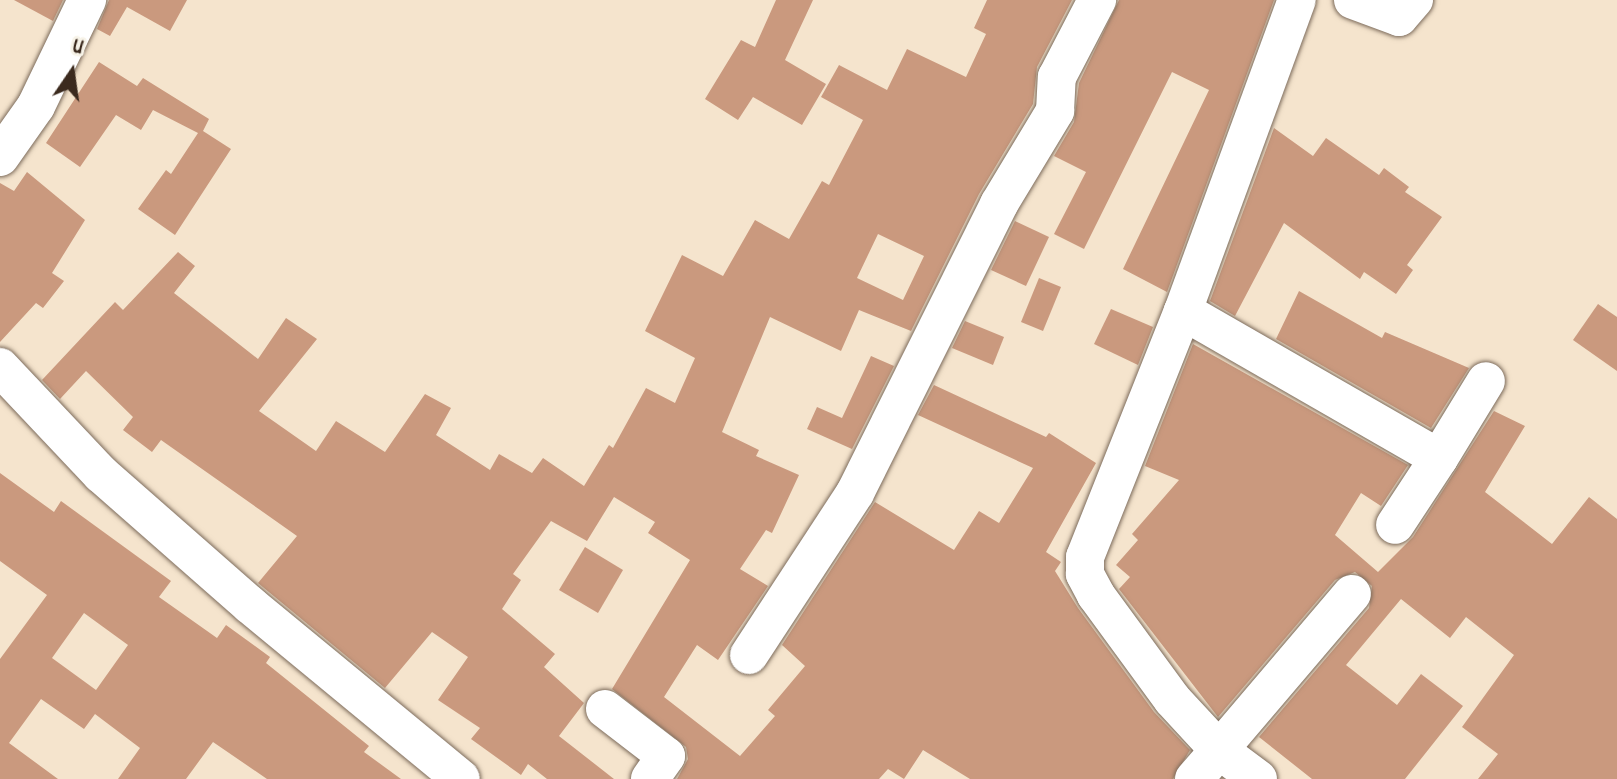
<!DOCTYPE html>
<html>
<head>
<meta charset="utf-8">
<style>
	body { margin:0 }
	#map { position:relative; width:1617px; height:779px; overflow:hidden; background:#f5e4cd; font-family:Dekko,sans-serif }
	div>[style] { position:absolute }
	.building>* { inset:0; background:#ca997e }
	.roads { filter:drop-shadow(0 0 2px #7c6b5b) drop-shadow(0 0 2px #7c6b5b) }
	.minor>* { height:38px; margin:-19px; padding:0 19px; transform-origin:19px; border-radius:19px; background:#fff }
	span { translate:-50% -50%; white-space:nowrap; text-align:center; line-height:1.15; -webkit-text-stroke:7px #f7f3e8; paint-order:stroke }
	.north { position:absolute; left:32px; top:32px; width:80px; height:80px; -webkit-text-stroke:6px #f7f3e8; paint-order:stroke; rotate:13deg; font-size:22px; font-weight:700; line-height:32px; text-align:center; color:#3b2a1e }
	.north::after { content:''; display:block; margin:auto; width:28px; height:36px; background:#3b2a1e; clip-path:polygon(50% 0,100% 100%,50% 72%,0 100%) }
</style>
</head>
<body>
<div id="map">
	<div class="building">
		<i style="clip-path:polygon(14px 0,63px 0,53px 21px)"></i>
		<i style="clip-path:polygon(109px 0,187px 0,170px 31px,127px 7px,110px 36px,97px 29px)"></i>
		<i style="clip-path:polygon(776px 0,813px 0,785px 60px,826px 84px,802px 125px,753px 97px,738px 120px,705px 99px,741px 40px,755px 47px)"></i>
		<i style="clip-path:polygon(evenodd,987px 0,1072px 0,1037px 67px,1033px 104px,979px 194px,911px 331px,859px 310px,841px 351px,770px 317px,722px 432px,759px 450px,756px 456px,799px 475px,772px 533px,766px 530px,740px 569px,768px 586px,718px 660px,697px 645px,664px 697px,740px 756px,775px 716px,768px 710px,805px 666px,782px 645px,875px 502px,954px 550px,979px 511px,999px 523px,1033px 468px,918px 415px,934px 385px,1046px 437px,1049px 433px,1096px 463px,1046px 552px,1061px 562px,1055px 571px,1078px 608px,1154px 712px,1190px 750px,1173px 779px,970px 779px,923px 750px,904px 779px,888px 769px,879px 779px,677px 779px,688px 759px,686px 747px,612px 689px,690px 560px,648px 533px,655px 522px,614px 497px,587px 541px,551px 521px,513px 574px,521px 580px,502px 609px,555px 654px,544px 667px,584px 703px,559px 736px,614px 779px,547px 779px,528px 764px,521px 775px,471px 739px,480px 728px,438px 700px,468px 657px,432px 632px,385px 688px,258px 583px,297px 536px,161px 440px,152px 452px,123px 430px,133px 417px,86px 371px,60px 399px,42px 380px,115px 302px,123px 310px,178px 252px,195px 266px,174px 293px,258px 359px,286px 318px,317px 339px,259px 411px,316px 451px,336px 421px,385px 452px,425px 394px,451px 408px,436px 435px,490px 470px,499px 454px,532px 473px,543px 458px,584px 486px,609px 445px,613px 448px,646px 388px,675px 403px,695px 358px,645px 331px,682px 255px,723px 276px,755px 220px,789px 239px,822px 181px,829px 185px,863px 120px,821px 97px,839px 65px,887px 90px,907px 49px,966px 77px,986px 34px,974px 28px,987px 0,878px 234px,924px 256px,903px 300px,857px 278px,878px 234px)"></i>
		<i style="clip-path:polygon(1119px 0,1274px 0,1167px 292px,1123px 269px,1209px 90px,1172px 72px,1084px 249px,1054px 234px,1086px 172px,1054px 156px,1074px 122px,1079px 83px)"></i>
		<i style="clip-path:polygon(99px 62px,137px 86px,143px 78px,209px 119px,203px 131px,231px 149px,175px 235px,138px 209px,166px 170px,171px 174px,198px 133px,153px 110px,141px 130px,116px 115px,80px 167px,46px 143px)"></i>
		<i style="clip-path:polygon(1274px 128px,1313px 156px,1326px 138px,1379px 175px,1384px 168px,1409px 187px,1405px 192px,1442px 217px,1407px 265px,1413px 270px,1396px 294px,1364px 272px,1360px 279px,1284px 223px,1235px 316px,1210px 301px)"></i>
		<i style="clip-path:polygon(27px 172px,85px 220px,52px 273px,64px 281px,43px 308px,36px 303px,0 342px,0 183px,14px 191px)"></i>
		<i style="clip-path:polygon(1015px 221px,1049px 237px,1026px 286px,991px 270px)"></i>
		<i style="clip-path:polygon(1039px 278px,1061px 287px,1043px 331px,1021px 322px)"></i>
		<i style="clip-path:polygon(1299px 291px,1382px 338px,1385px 332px,1469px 368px,1431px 428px,1276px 339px)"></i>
		<i style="clip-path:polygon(1598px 304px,1617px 317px,1617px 371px,1573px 340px)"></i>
		<i style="clip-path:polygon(1111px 309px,1153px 327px,1138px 365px,1094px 344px)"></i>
		<i style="clip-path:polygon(965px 321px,1004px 337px,993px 365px,952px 348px)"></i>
		<i style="clip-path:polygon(1193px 344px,1408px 465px,1381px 506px,1361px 493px,1335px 535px,1378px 572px,1413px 537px,1494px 411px,1525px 426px,1485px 492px,1552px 544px,1589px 497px,1617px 519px,1617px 779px,1478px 779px,1498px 754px,1462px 727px,1514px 655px,1466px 617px,1450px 638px,1401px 599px,1346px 665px,1397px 705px,1421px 674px,1463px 706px,1405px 779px,1312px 779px,1259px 737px,1369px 608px,1372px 586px,1355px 572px,1335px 580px,1218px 717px,1119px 589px,1130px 577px,1116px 565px,1138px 540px,1132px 534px,1179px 480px,1145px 466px)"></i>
		<i style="clip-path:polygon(871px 356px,894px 366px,852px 449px,807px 429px,817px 407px,842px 418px)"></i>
		<i style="clip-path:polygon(evenodd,0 473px,54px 512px,61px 501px,171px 581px,159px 597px,217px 638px,226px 625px,270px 657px,266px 663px,369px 746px,364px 752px,401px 779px,267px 779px,213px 742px,186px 779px,118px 779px,140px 748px,95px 714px,84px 729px,41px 699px,9px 743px,58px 779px,0 779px,0 659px,47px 595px,0 561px,0 473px,84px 613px,128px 645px,96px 690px,52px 658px,84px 613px)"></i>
		<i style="clip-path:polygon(585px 547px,623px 570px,598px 613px,559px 590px)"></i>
	</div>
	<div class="roads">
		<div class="minor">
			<i style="left:1353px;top:0;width:49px;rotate:20.3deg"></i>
			<i style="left:1399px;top:17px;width:23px;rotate:-49deg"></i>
			<i style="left:0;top:157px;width:62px;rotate:-54.8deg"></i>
			<i style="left:36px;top:106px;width:118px;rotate:-64.3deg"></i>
			<i style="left:1183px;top:311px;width:295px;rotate:29.9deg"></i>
			<i style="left:1439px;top:458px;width:80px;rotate:123.3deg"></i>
			<i style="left:0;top:367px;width:147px;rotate:46.7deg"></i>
			<i style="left:101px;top:474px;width:198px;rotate:41.3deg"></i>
			<i style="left:250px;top:605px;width:273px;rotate:39.5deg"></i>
			<i style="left:1439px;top:458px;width:90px;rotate:-58.6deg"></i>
			<i style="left:749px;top:655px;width:194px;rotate:-56.8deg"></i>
			<i style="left:855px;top:493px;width:323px;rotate:-63.5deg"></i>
			<i style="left:999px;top:204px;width:109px;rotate:-58.9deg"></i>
			<i style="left:1055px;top:111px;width:34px;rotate:-87deg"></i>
			<i style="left:1057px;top:77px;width:87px;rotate:-62.5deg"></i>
			<i style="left:605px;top:709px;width:77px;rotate:37.6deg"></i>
			<i style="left:666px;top:756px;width:28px;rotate:125deg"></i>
			<i style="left:1194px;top:779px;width:38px;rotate:-49deg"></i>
			<i style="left:1219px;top:750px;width:69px;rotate:-132.7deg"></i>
			<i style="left:1172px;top:699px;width:129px;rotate:-126.2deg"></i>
			<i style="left:1096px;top:595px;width:24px;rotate:-118deg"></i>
			<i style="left:1085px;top:574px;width:17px;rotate:-90deg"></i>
			<i style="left:1085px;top:557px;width:265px;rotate:-68.3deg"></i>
			<i style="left:1183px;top:311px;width:331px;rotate:-69.9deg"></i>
			<i style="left:1258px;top:779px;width:49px;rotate:-143.4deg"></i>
			<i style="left:1219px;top:750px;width:205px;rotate:-49.6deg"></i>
		</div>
	</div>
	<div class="north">U</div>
</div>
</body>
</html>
